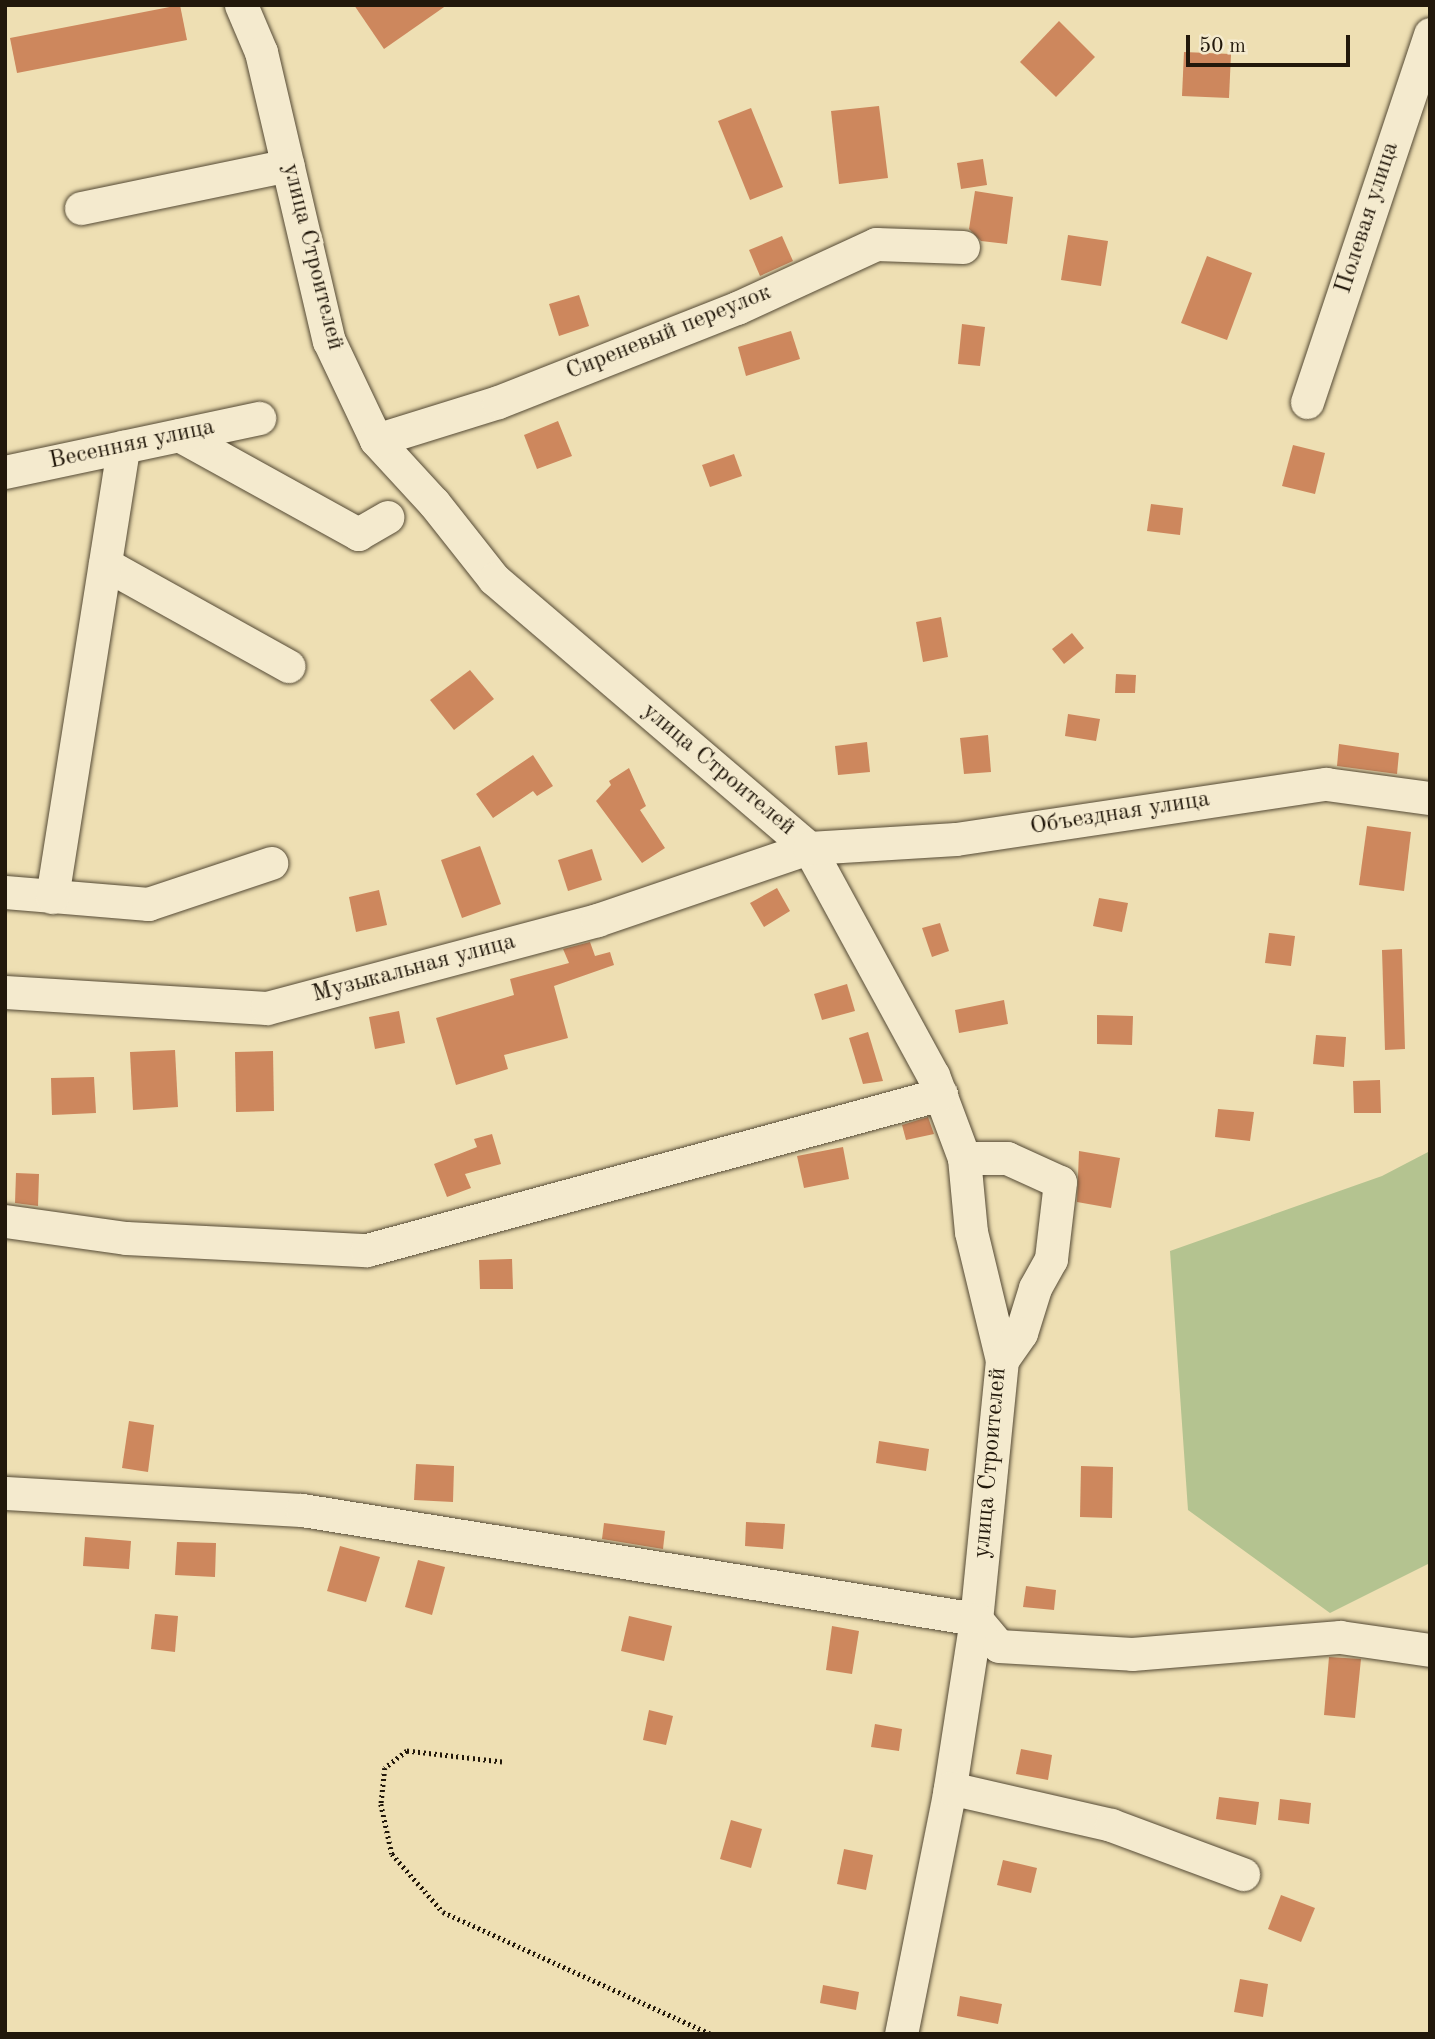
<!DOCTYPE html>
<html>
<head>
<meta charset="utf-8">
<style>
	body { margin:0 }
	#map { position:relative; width:1435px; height:2039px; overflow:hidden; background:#eedfb3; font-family:"Old Standard TT",serif }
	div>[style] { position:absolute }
	.green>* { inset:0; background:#b4c390 }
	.building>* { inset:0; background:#cd875d }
	.path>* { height:4.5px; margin-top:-2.25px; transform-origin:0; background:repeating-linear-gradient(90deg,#22180b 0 2px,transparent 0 5.5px) }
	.roads { filter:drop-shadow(0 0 2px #554a35) drop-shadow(0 0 2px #554a35) }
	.minor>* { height:33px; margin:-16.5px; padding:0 16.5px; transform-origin:16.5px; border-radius:16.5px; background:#f4eace }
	span { translate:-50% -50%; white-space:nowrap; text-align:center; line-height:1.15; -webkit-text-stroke:6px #f4eace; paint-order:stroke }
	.street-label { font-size:24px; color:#22180b }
	.frame { position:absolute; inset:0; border:7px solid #22180b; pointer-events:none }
	.scale { position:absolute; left:1186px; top:35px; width:164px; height:32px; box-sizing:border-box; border:4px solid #22180b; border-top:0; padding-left:9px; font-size:21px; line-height:24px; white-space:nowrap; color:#22180b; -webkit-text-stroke:5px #f4eace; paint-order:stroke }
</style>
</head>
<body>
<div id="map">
	<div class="green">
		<i style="clip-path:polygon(1430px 1151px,1430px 1563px,1330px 1613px,1188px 1510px,1170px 1251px,1382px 1176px)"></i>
	</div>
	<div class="building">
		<i style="clip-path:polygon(180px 5px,187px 40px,17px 73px,10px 38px)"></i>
		<i style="clip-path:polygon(354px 5px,447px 5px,384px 49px)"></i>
		<i style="clip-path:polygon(1059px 21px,1095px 57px,1056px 97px,1020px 62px)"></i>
		<i style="clip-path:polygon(1184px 52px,1231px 54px,1229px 98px,1182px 96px)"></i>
		<i style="clip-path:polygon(879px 106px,888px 178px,839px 184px,831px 111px)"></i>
		<i style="clip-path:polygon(751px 108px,783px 187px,750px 200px,718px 121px)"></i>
		<i style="clip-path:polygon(983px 159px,987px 185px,961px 189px,957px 163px)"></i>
		<i style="clip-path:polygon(975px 191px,1013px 197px,1007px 244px,981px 241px,969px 229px)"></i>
		<i style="clip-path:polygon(1068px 235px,1108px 241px,1101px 286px,1061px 280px)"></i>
		<i style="clip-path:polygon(782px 236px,793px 261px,760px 276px,749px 250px)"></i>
		<i style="clip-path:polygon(1207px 256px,1252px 273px,1227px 340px,1181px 323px)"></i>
		<i style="clip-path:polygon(579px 295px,589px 326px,559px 336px,549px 304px)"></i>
		<i style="clip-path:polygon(962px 324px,985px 327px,980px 366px,958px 364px)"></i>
		<i style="clip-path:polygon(791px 331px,800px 359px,746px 376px,738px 347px)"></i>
		<i style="clip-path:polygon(558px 421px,572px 456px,537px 469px,524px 435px)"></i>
		<i style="clip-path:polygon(1293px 445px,1325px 453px,1315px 494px,1282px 486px)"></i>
		<i style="clip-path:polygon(734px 454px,742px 476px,710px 487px,702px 465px)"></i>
		<i style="clip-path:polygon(1151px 504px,1183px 508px,1180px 535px,1147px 531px)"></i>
		<i style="clip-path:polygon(941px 617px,948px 657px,923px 662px,916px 622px)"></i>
		<i style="clip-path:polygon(1072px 633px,1084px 648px,1064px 664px,1052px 649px)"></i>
		<i style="clip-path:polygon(470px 670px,494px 699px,454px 730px,430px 700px)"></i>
		<i style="clip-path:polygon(1116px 674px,1136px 675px,1135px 693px,1115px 693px)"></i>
		<i style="clip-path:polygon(1068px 714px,1100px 719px,1096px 741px,1065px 736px)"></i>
		<i style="clip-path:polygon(988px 735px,991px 772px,964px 774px,960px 738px)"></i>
		<i style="clip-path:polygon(867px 742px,870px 772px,838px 775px,835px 746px)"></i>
		<i style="clip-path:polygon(1339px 744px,1399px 753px,1397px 774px,1337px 766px)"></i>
		<i style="clip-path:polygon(533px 755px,553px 786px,537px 796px,533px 791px,493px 818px,476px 794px)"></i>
		<i style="clip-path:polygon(629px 768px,646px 806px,640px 810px,665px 848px,642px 863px,596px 801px,611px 785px,609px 781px)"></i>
		<i style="clip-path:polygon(1367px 826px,1411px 832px,1404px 891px,1359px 885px)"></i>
		<i style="clip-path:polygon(480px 846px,501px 904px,462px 918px,441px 860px)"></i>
		<i style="clip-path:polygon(592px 849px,602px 880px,568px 891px,558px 860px)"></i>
		<i style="clip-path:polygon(777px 888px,790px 911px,764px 927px,750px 903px)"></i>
		<i style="clip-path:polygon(379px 890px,387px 925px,356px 932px,349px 897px)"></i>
		<i style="clip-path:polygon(1099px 898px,1128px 903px,1122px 932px,1093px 926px)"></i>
		<i style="clip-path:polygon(940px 923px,949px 951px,932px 957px,922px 928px)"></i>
		<i style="clip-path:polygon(1269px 933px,1295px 936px,1291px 966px,1265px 963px)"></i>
		<i style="clip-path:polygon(590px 942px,595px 956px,610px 952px,614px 965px,554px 986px,568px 1038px,504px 1055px,508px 1069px,456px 1085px,436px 1018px,514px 995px,510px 979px,569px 963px,563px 949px)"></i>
		<i style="clip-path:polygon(1402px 949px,1405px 1049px,1385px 1050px,1382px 950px)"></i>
		<i style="clip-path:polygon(847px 984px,855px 1011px,822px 1020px,814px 994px)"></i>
		<i style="clip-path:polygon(1004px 1000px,1008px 1024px,959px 1033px,955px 1010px)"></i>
		<i style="clip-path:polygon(399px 1011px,405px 1043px,375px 1049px,369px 1017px)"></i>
		<i style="clip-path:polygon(1097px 1015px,1133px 1016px,1132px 1045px,1097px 1044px)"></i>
		<i style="clip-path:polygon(868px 1032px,883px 1081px,863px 1084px,849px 1038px)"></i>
		<i style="clip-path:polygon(1316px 1035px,1346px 1037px,1344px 1067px,1313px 1064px)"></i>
		<i style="clip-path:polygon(175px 1050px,178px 1107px,133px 1110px,130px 1052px)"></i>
		<i style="clip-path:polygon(273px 1051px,274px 1111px,236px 1112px,235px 1052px)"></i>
		<i style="clip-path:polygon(94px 1077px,96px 1113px,52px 1115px,51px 1078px)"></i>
		<i style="clip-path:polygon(1380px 1080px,1381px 1113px,1354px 1113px,1353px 1081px)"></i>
		<i style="clip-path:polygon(1218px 1109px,1254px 1112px,1250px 1141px,1215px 1137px)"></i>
		<i style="clip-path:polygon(928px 1117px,934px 1134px,906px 1140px,902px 1125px)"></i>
		<i style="clip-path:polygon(492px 1134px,501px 1164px,465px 1174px,471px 1188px,447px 1197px,434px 1164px,477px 1147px,474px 1139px)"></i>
		<i style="clip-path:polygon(843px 1147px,849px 1179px,804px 1188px,797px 1156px)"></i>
		<i style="clip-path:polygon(1079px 1151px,1120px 1158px,1111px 1208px,1077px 1202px)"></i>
		<i style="clip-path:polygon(16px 1173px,39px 1174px,38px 1206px,15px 1203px)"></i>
		<i style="clip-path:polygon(512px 1259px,513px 1289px,480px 1289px,479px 1260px)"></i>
		<i style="clip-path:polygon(129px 1421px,154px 1425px,148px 1472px,122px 1468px)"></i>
		<i style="clip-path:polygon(879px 1441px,929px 1449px,926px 1471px,876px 1463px)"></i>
		<i style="clip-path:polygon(416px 1464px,454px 1466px,453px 1502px,414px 1500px)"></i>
		<i style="clip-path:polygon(1081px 1466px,1113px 1467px,1112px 1518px,1080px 1517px)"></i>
		<i style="clip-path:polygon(746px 1522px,785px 1524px,783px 1549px,745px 1546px)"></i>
		<i style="clip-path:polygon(604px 1523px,665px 1531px,663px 1549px,602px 1539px)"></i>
		<i style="clip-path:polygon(85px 1537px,131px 1541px,129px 1569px,83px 1566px)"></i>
		<i style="clip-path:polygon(177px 1542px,216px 1543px,215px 1577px,175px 1575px)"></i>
		<i style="clip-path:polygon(340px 1546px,380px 1557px,366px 1602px,327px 1591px)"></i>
		<i style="clip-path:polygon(418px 1560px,445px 1567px,432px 1615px,405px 1607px)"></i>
		<i style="clip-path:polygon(1026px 1586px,1056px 1590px,1054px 1610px,1023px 1607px)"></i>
		<i style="clip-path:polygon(155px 1614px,178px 1616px,175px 1652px,151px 1649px)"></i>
		<i style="clip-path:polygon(629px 1616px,672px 1626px,664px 1661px,621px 1651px)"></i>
		<i style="clip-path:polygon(832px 1626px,859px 1631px,852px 1674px,826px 1670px)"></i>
		<i style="clip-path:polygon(1329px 1657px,1361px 1659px,1355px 1718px,1324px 1715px)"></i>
		<i style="clip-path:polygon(649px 1710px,673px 1716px,666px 1745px,643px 1740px)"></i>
		<i style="clip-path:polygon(875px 1724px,902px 1729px,899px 1751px,871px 1747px)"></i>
		<i style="clip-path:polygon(1021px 1749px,1052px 1755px,1048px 1780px,1016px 1774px)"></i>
		<i style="clip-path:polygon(1219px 1797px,1259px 1802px,1256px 1825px,1216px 1819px)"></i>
		<i style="clip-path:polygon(1280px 1799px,1311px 1803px,1309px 1824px,1278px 1820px)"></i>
		<i style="clip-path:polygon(731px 1820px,762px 1829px,751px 1868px,720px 1859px)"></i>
		<i style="clip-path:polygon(844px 1849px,873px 1855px,866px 1890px,837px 1884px)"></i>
		<i style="clip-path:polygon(1003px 1860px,1037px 1868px,1031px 1893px,997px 1885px)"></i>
		<i style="clip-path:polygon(1281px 1895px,1315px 1908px,1301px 1942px,1268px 1929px)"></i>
		<i style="clip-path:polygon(1240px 1979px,1268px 1984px,1263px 2017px,1234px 2012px)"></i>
		<i style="clip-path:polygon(823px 1985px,859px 1992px,856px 2010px,820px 2003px)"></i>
		<i style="clip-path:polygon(960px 1996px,1002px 2004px,998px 2024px,957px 2016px)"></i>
	</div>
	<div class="path">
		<i style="left:502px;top:1762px;width:96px;rotate:-173.4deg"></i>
		<i style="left:407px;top:1751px;width:28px;rotate:142deg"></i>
		<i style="left:385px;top:1768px;width:36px;rotate:96deg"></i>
		<i style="left:381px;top:1804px;width:51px;rotate:77.6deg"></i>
		<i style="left:392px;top:1854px;width:77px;rotate:48.7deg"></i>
		<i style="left:443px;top:1912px;width:294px;rotate:24.5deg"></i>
	</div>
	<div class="roads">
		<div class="minor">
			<i style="left:241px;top:5px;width:51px;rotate:66.9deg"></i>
			<i style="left:261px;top:52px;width:297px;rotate:76.8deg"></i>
			<i style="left:329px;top:341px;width:110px;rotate:64.6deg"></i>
			<i style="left:376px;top:440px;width:86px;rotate:47.4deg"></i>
			<i style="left:434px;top:503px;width:97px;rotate:51.7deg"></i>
			<i style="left:494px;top:579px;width:414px;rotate:40.5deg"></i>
			<i style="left:809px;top:848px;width:259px;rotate:61.4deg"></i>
			<i style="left:933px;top:1075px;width:89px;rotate:69.5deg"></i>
			<i style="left:964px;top:1158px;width:74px;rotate:84.6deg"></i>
			<i style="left:971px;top:1232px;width:132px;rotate:76.4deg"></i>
			<i style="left:1002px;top:1360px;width:260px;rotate:95.7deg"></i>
			<i style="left:976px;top:1619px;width:177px;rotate:98.8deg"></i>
			<i style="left:949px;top:1794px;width:245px;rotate:101.3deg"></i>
			<i style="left:81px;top:208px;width:211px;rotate:-11.7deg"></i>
			<i style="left:1307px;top:402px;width:388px;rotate:-71.5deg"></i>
			<i style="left:179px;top:435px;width:205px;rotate:28.9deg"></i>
			<i style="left:358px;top:534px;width:34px;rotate:-30deg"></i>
			<i style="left:376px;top:440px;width:128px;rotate:-17.3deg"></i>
			<i style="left:498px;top:402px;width:257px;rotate:-21.5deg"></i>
			<i style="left:737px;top:308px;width:153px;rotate:-24.7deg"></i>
			<i style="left:876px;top:244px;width:87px;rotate:2deg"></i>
			<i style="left:5px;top:472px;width:260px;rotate:-12deg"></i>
			<i style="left:105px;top:564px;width:210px;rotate:29.1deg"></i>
			<i style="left:5px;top:892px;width:144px;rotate:4.8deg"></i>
			<i style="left:148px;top:904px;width:130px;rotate:-18.4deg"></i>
			<i style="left:52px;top:897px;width:456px;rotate:-81deg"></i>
			<i style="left:5px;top:992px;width:262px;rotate:3.5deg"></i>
			<i style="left:267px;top:1008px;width:342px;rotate:-14.9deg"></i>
			<i style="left:597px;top:920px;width:224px;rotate:-18.8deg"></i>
			<i style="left:809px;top:848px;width:147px;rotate:-3.5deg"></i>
			<i style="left:956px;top:839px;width:374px;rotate:-8.5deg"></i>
			<i style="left:1326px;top:784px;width:105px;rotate:7.7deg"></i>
			<i style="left:964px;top:1158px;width:43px"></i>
			<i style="left:1007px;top:1158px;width:58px;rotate:24.4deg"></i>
			<i style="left:1060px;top:1182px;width:78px;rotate:96.7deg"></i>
			<i style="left:1051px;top:1259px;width:33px;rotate:119deg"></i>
			<i style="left:1035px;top:1288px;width:47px;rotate:107.3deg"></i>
			<i style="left:1021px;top:1333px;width:33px;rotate:125deg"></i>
			<i style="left:5px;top:1221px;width:122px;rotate:8deg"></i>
			<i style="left:126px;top:1238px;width:241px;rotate:2.9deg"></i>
			<i style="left:367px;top:1250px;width:595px;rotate:-15.2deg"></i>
			<i style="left:5px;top:1493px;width:297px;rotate:3.3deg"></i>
			<i style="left:302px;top:1510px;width:683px;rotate:9.19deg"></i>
			<i style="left:976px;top:1619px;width:35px;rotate:50deg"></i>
			<i style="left:999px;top:1646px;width:133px;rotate:3.4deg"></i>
			<i style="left:1132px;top:1654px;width:209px;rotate:-4.7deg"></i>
			<i style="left:1340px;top:1637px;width:91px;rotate:8.2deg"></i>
			<i style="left:950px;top:1788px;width:165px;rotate:12.9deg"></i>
			<i style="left:1111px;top:1825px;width:141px;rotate:20.4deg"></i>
		</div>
	</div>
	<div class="street-label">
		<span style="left:1368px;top:218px;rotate:-72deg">Полевая улица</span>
		<span style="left:312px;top:257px;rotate:76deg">улица Строителей</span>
		<span style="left:669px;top:333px;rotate:-22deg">Сиреневый переулок</span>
		<span style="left:132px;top:445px;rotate:-12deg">Весенняя улица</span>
		<span style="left:718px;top:770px;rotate:40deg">улица Строителей</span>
		<span style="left:1120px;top:814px;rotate:-9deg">Объездная улица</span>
		<span style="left:414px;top:969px;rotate:-15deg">Музыкальная улица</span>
		<span style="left:991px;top:1463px;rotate:-85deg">улица Строителей</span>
	</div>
	<div class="frame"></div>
	<div class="scale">50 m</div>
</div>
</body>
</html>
